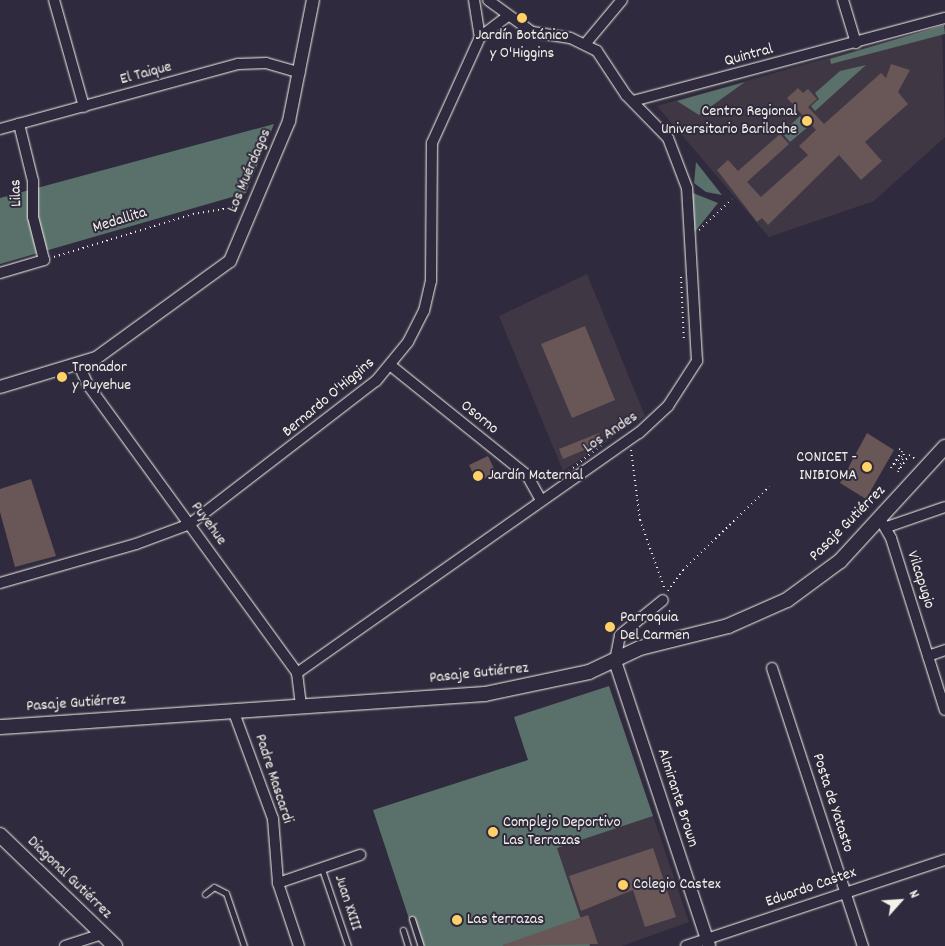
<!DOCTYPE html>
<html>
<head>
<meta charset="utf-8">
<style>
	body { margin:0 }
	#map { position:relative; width:945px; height:946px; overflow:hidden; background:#2f2a3d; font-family:Dekko,sans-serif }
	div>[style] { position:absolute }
	.built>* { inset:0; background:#403744 }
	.green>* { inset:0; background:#5a706a }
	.building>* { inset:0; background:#695656 }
	.path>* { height:2px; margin-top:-1px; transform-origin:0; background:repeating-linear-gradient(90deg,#f4f1e8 0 1px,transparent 0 5px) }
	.roads { filter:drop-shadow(0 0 1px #f4f1e8) drop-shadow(0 0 1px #f4f1e8) }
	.service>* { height:5px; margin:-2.5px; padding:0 2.5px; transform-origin:2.5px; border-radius:2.5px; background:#2f2a3d }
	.minor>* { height:10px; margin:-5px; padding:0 5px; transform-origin:5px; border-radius:5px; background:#2f2a3d }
	.tertiary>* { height:12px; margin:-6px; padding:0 6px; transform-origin:6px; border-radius:6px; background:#2f2a3d }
	.secondary>* { height:14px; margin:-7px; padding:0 7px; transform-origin:7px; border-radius:7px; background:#2f2a3d }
	.dots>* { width:14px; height:14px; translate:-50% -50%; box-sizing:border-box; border:2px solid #2f2a3d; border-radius:50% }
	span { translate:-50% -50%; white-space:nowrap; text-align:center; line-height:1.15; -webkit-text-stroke:4px #2f2a3d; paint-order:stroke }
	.poi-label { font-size:16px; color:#f4f1e8 }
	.right { translate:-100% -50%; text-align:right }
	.left { translate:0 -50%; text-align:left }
	.street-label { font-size:16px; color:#f4f1e8 }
	.north { position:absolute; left:875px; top:876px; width:50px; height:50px; -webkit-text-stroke:4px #2f2a3d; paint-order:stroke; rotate:64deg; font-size:14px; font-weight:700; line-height:20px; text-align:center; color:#f4f1e8 }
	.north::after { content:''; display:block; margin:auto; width:18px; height:22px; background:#f4f1e8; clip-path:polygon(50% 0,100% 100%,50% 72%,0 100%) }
</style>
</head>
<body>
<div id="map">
	<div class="built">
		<i style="clip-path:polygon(942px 26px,945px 137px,874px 201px,769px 237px,657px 106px)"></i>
		<i style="clip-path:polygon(587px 274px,645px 416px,563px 471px,499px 316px)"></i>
		<i style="clip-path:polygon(653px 816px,689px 922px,622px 946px,590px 946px,557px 848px)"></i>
	</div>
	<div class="green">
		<i style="clip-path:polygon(944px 25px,945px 34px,831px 64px,830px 59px)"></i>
		<i style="clip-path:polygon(866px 65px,815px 111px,811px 106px,819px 99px,815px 93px,840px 71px)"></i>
		<i style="clip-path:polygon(745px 82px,699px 115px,677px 101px)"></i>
		<i style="clip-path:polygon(800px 116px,809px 126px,790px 142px,782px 133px)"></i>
		<i style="clip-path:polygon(274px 124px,246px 193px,0 264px,0 198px)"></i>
		<i style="clip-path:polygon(696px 162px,722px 195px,706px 192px,694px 183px)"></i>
		<i style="clip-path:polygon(693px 193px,718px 203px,694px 233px,692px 197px)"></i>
		<i style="clip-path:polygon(609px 686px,653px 816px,557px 848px,590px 946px,418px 946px,373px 810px,528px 760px,514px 717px)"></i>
	</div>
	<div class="building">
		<i style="clip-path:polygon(891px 64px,910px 70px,898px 92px,908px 104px,865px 142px,882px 161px,861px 180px,839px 155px,768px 225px,762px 218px,757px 222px,717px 170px,728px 160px,738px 171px,780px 134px,789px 144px,747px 182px,761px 197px,808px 155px,799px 146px,816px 130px,787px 98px,798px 88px,803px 93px,808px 89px,817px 99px,808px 107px,824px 124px,881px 73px,886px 78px)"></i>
		<i style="clip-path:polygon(585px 326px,615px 400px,572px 418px,541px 344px)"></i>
		<i style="clip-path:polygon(599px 433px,603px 442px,563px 459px,559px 449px)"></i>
		<i style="clip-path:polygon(867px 433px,894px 450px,866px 499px,840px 483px)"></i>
		<i style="clip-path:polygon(488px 456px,496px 473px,477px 482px,469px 465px)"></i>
		<i style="clip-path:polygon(31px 479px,56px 556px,15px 567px,0 512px,0 489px)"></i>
		<i style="clip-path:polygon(653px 848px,676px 917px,645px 927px,633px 890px,581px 911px,569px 876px)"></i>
		<i style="clip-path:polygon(588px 915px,598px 944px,503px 946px,503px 945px)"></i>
	</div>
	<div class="path">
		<i style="left:699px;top:230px;width:45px;rotate:-43.2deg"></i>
		<i style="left:54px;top:257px;width:145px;rotate:-17.2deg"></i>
		<i style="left:193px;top:214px;width:49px;rotate:-9.5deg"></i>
		<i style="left:681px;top:277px;width:65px;rotate:87.4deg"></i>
		<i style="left:899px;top:449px;width:4px;rotate:34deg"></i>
		<i style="left:902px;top:451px;width:20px;rotate:123deg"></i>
		<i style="left:891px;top:468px;width:19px;rotate:-47deg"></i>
		<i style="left:904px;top:454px;width:19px;rotate:108deg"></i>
		<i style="left:898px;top:472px;width:20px;rotate:-57deg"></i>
		<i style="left:909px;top:455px;width:9px;rotate:32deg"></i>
		<i style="left:631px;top:450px;width:71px;rotate:82.7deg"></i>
		<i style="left:640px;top:520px;width:74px;rotate:70.3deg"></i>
		<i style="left:565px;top:474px;width:50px;rotate:-38.5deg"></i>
		<i style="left:668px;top:591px;width:26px;rotate:-54deg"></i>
		<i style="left:683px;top:570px;width:120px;rotate:-44deg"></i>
	</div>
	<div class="roads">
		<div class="service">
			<i style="left:322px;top:869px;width:81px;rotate:71.3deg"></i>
			<i style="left:205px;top:894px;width:11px;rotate:-38deg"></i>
			<i style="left:214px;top:887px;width:13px;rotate:27deg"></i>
			<i style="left:226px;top:893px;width:56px;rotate:71.2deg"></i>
			<i style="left:412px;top:919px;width:28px;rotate:72deg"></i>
			<i style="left:403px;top:930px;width:17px;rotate:73deg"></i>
		</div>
		<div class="minor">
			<i style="left:54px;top:0;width:111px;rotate:74.3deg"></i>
			<i style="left:474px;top:0;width:37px;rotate:81deg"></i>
			<i style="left:843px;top:0;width:45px;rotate:73.2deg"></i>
			<i style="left:586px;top:43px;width:56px;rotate:-50.1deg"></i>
			<i style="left:633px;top:101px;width:323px;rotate:-14.9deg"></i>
			<i style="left:0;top:129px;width:247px;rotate:-15.3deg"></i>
			<i style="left:238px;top:64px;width:28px;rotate:-2deg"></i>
			<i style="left:266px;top:63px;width:35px;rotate:16deg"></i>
			<i style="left:0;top:273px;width:46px;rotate:-16.5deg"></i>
			<i style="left:44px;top:260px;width:44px;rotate:-104.3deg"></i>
			<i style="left:33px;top:217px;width:36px;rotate:-90deg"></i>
			<i style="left:33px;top:181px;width:59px;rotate:-103.8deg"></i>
			<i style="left:79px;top:365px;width:22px;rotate:66deg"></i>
			<i style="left:88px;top:385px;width:356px;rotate:54deg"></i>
			<i style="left:297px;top:673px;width:32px;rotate:83deg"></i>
			<i style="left:390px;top:365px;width:176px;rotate:38.8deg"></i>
			<i style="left:527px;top:475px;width:29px;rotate:61deg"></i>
			<i style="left:880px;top:519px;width:22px;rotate:60deg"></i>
			<i style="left:891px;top:538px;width:180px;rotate:72.6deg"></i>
			<i style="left:887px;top:527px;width:61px;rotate:-19deg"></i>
			<i style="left:0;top:583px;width:141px;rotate:-16deg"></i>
			<i style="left:136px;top:544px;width:58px;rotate:-20.3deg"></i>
			<i style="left:190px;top:524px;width:235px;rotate:-37.6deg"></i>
			<i style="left:376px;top:381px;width:50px;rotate:-50.6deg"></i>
			<i style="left:408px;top:342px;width:35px;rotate:-63deg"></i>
			<i style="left:424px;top:311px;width:31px;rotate:-77deg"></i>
			<i style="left:431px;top:281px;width:138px;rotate:-89.6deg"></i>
			<i style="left:432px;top:143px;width:116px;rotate:-65.6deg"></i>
			<i style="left:480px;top:37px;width:34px;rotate:-37deg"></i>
			<i style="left:928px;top:656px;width:18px;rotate:-19deg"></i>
			<i style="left:615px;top:661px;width:26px;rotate:-79deg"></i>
			<i style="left:620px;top:635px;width:55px;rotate:-39.1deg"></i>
			<i style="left:772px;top:668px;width:293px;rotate:71.9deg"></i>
			<i style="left:297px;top:673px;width:418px;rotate:-35.1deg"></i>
			<i style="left:639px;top:433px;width:40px;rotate:-43deg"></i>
			<i style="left:668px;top:406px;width:54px;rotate:-57.2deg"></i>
			<i style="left:697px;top:361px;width:173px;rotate:-93.3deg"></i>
			<i style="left:687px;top:188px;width:53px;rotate:-110.8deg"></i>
			<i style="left:668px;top:138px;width:60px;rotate:-134.3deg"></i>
			<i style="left:626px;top:95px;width:53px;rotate:-123.4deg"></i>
			<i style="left:597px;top:51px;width:30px;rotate:-154deg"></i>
			<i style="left:570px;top:38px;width:38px;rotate:-171deg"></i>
			<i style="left:532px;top:32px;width:54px;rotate:-144deg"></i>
			<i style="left:233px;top:710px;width:116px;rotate:69.8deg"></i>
			<i style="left:273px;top:819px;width:64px;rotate:85.5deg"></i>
			<i style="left:278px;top:883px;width:66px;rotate:71.6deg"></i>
			<i style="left:278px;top:883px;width:87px;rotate:-18.9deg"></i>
			<i style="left:65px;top:946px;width:39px;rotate:-18deg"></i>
			<i style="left:686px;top:946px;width:273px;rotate:-18.4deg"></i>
		</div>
		<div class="tertiary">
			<i style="left:0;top:387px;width:100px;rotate:-16.8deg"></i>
			<i style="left:96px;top:358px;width:165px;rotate:-35.9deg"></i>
			<i style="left:230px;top:261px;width:152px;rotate:-67.1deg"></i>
			<i style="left:289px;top:121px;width:123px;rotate:-78.8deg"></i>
			<i style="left:615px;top:661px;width:300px;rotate:71.7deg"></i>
		</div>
		<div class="secondary">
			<i style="left:0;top:727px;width:486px;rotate:-3.9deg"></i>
			<i style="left:485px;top:694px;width:106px;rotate:-11.9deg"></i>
			<i style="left:589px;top:672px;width:56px;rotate:-25.2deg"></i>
			<i style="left:640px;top:648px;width:91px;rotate:-14deg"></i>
			<i style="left:728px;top:626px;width:64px;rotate:-23.8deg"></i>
			<i style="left:787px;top:600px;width:66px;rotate:-36.3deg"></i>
			<i style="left:840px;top:561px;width:155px;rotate:-47.4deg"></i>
			<i style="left:0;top:835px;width:160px;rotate:44deg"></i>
		</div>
	</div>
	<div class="dots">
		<i style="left:522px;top:18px;background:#ffd166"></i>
		<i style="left:807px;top:121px;background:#ffd166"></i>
		<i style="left:62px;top:377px;background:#ffd166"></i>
		<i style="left:867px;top:467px;background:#ffd166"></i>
		<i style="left:478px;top:476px;background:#ffd166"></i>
		<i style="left:610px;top:627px;background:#ffd166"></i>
		<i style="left:493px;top:832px;background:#ffd166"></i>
		<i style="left:623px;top:885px;background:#ffd166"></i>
		<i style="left:457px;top:920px;background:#ffd166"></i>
	</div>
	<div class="poi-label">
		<span style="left:522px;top:45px">Jardín Botánico<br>y O'Higgins</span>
		<span class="right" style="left:797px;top:121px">Centro Regional<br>Universitario Bariloche</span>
		<span class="left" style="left:72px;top:377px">Tronador<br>y Puyehue</span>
		<span class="right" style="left:857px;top:467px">CONICET -<br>INIBIOMA</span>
		<span class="left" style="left:488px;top:476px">Jardín Maternal</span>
		<span class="left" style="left:620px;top:627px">Parroquia<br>Del Carmen</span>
		<span class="left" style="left:503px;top:832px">Complejo Deportivo<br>Las Terrazas</span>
		<span class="left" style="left:633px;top:885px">Colegio Castex</span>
		<span class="left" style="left:467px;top:920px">Las terrazas</span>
	</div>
	<div class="street-label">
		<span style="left:749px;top:56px;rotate:-15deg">Quintral</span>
		<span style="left:146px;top:74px;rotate:-15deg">El Taique</span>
		<span style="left:250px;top:171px;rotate:-67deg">Los Muérdagos</span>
		<span style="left:17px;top:193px;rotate:-92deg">Lilas</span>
		<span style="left:120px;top:221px;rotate:-17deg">Medallita</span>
		<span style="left:329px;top:398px;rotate:-40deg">Bernardo O'Higgins</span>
		<span style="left:479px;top:418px;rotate:39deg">Osorno</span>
		<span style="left:611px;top:433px;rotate:-34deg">Los Andes</span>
		<span style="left:208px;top:524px;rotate:54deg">Puyehue</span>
		<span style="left:848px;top:524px;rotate:-45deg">Pasaje Gutiérrez</span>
		<span style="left:920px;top:580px;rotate:72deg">Vilcapugio</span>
		<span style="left:479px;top:674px;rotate:-6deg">Pasaje Gutiérrez</span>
		<span style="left:76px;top:704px;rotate:-4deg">Pasaje Gutiérrez</span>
		<span style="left:273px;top:779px;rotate:72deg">Padre Mascardi</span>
		<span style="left:677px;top:798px;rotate:72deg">Almirante Brown</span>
		<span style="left:832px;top:803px;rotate:72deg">Posta de Yatasto</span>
		<span style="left:69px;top:878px;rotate:44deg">Diagonal Gutiérrez</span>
		<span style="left:811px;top:888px;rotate:-19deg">Eduardo Castex</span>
		<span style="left:347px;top:903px;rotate:72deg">Juan XXIII</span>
	</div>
	<div class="north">N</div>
</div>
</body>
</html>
